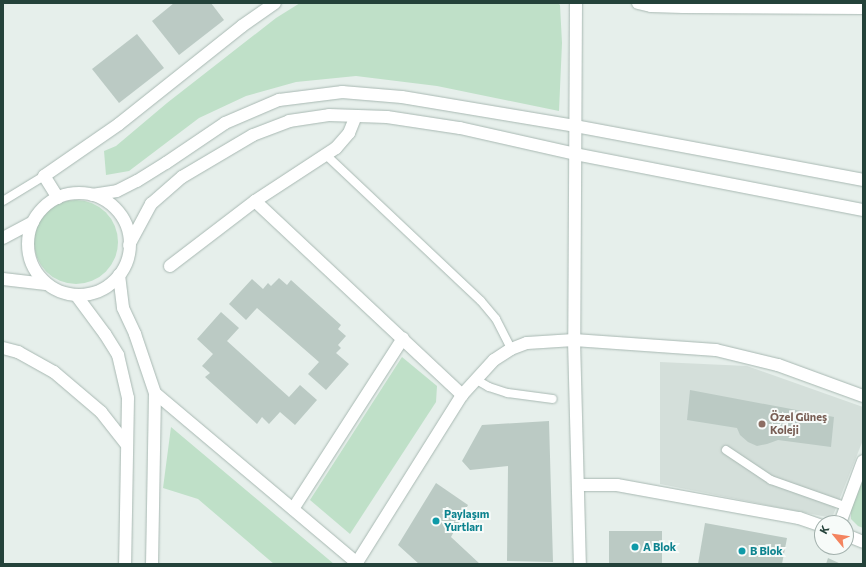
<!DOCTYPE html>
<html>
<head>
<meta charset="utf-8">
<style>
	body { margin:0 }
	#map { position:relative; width:866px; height:567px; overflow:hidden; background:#e6efeb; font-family:Commissioner,sans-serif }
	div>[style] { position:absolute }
	.built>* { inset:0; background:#d4dfda }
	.green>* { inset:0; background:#bfe0c8 }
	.round { border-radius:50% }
	.building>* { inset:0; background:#bbcac4 }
	.roads { filter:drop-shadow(0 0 1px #a8b8b2) drop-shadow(0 0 1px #a8b8b2) }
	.service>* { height:8px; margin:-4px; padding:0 4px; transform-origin:4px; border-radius:4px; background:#fff }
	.minor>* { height:12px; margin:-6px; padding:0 6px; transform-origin:6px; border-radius:6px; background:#fff }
	.tertiary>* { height:12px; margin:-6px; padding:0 6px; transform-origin:6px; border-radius:6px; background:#fff }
	.secondary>* { height:12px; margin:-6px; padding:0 6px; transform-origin:6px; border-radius:6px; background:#fff }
	.secondary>.ring { margin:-6px; padding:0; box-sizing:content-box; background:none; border:12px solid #fff; border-radius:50% }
	.dots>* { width:11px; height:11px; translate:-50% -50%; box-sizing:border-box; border:2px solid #f7fbf9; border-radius:50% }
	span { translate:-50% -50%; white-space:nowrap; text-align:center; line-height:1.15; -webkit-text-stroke:4px #f7fbf9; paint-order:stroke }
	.education-label { font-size:11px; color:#785e54; font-weight:700 }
	.left { translate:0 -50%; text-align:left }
	.culture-label { font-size:11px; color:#0d838f; font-weight:700 }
	.frame { position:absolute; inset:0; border:4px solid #24423a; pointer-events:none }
	.north { position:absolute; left:814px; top:515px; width:40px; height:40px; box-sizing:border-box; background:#f7fbf9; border:1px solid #a3b1ad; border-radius:50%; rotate:299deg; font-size:11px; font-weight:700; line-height:16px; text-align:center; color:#24423a }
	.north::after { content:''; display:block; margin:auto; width:14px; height:18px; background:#f4845f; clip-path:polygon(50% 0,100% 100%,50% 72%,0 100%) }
</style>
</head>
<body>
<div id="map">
	<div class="built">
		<i style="clip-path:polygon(660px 362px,747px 366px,863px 407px,863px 440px,832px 518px,660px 484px)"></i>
	</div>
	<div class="green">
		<i style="clip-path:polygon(300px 3px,558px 3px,560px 5px,562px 43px,559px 111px,437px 86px,356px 76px,296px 82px,246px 96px,199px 118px,129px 171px,106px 175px,104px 151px,116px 146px,167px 103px,276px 18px)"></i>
		<i class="round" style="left:34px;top:200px;width:84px;height:84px"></i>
		<i style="clip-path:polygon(402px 357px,437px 386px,436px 402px,350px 534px,310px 500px)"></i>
		<i style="clip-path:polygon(171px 427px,334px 564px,274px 564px,198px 499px,163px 488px)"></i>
		<i style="clip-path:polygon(863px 479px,863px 528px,858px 526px,851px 519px,851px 509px)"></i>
	</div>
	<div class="building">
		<i style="clip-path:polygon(174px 3px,211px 3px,224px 20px,179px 55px,152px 21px)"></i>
		<i style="clip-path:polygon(137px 34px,164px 68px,119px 103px,92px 69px)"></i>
		<i style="clip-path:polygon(279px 278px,287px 285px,291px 280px,341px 325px,338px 329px,346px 336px,338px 345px,341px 348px,336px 353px,349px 364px,326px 390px,308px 374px,319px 362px,257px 308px,246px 320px,229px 304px,252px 279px,263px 289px,268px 283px,271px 286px)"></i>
		<i style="clip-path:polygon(221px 312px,239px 328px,227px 341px,289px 397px,300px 385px,317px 400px,295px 425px,280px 412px,269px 424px,262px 417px,257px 424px,205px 377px,210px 373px,202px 366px,213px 354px,197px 339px)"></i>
		<i style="clip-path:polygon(690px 390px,834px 417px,831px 447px,778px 440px,767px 444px,757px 446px,748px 442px,740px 435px,737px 428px,687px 420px)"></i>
		<i style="clip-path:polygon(549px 421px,553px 562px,507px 561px,508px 466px,470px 470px,462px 461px,482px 425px)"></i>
		<i style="clip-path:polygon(436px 483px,468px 505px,451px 537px,480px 564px,419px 564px,398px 545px)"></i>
		<i style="clip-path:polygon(705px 523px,787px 538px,782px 564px,698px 564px)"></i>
		<i style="clip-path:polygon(609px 531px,662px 531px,662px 564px,609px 564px)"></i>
		<i style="clip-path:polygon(828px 558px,841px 564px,826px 564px)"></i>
	</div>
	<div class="roads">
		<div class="service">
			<i style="left:325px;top:154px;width:214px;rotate:43.3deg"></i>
			<i style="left:481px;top:301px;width:23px;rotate:50deg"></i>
			<i style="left:496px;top:319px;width:34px;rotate:63deg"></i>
			<i style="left:3px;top:201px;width:48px;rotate:-31.4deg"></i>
			<i style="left:475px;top:379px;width:16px;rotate:30deg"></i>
			<i style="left:489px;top:387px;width:20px;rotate:18deg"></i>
			<i style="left:508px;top:393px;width:45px;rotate:7.6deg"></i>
			<i style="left:726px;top:450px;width:54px;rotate:33.7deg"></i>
			<i style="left:771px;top:480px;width:78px;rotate:19.4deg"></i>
		</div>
		<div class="minor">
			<i style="left:576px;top:3px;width:337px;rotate:90.3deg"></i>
			<i style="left:574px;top:340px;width:224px;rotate:88.5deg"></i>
			<i style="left:638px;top:3px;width:13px;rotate:13deg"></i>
			<i style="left:651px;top:6px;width:32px;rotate:2deg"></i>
			<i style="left:683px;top:7px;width:180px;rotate:0.3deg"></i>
			<i style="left:58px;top:198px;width:26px;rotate:-122deg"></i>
			<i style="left:44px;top:176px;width:91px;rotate:-34.7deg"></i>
			<i style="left:119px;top:124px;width:157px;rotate:-38.5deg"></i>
			<i style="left:242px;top:26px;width:40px;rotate:-34.9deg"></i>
			<i style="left:255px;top:201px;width:284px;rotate:43.1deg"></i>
			<i style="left:170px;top:266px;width:107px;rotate:-37.4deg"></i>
			<i style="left:255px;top:201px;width:97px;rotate:-33.2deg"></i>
			<i style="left:336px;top:148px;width:20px;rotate:-49deg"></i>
			<i style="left:349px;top:133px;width:18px;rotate:-68deg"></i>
			<i style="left:3px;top:348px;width:16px;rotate:15deg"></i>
			<i style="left:18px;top:352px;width:41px;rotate:29.1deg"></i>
			<i style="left:54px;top:372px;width:62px;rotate:40.4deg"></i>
			<i style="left:101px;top:412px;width:42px;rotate:51.8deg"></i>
			<i style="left:155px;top:393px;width:265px;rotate:40.1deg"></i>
			<i style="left:578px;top:485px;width:39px"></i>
			<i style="left:617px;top:485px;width:185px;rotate:10.3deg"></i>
			<i style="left:799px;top:518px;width:24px;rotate:19deg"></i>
			<i style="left:293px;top:509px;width:203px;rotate:-57.2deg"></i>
			<i style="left:840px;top:523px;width:66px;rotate:-69.6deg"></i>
			<i style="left:846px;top:535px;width:18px;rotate:22deg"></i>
			<i style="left:356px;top:564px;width:199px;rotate:-57.9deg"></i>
			<i style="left:462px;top:395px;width:47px;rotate:-47.6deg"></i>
			<i style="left:494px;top:360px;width:20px;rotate:-33deg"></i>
			<i style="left:511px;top:349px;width:17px;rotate:-21deg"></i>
			<i style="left:527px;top:343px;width:47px;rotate:-3.7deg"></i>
			<i style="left:574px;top:340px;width:142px;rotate:4deg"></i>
			<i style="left:716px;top:350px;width:64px;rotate:13.6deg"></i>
			<i style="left:778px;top:365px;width:90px;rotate:20deg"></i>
		</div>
		<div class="tertiary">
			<i style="left:119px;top:275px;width:33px;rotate:83deg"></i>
			<i style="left:123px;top:308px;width:29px;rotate:65deg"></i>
			<i style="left:135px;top:334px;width:62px;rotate:71.3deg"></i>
			<i style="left:155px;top:393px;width:171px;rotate:91deg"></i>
			<i style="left:76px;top:295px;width:49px;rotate:53.4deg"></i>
			<i style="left:105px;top:334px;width:25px;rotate:58deg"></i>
			<i style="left:118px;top:355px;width:44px;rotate:76.9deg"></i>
			<i style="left:128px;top:398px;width:166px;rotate:91deg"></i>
		</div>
		<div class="secondary">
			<i class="ring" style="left:28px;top:193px;width:90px;height:90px"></i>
			<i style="left:92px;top:195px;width:25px;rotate:-9deg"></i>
			<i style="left:117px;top:191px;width:22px;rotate:-27deg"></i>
			<i style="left:137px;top:181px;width:34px;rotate:-32deg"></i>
			<i style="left:166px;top:163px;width:71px;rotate:-34.1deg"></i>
			<i style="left:225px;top:123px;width:59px;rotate:-23.1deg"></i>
			<i style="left:279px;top:100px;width:64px;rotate:-7.2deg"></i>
			<i style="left:342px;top:92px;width:60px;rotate:4.8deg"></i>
			<i style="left:402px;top:97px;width:175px;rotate:9.5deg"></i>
			<i style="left:575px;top:126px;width:293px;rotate:10.6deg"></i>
			<i style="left:3px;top:238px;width:34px;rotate:-28deg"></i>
			<i style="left:129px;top:245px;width:47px;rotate:-61.8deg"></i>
			<i style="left:151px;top:204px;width:41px;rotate:-41.1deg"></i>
			<i style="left:182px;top:177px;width:82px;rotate:-30.6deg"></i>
			<i style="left:253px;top:135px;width:39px;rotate:-21deg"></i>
			<i style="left:289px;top:121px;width:40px;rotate:-8.5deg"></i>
			<i style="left:329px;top:115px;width:58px;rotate:2deg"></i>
			<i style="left:387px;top:117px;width:74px;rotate:8.6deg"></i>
			<i style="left:460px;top:128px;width:118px;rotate:12.7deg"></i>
			<i style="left:575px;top:154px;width:293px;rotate:11deg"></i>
			<i style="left:3px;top:279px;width:43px;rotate:6.6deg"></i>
		</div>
	</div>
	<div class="dots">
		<i style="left:762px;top:424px;background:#8d6e63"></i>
		<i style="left:436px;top:521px;background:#0f9aa8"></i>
		<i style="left:635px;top:547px;background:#0f9aa8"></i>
		<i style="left:742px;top:551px;background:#0f9aa8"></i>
	</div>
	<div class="education-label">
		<span class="left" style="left:770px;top:424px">Özel Güneş<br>Koleji</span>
	</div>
	<div class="culture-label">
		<span class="left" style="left:444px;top:521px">Paylaşım<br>Yurtları</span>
		<span class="left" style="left:643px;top:547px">A Blok</span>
		<span class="left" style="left:750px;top:551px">B Blok</span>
	</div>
	<div class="frame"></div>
	<div class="north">K</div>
</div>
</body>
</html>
